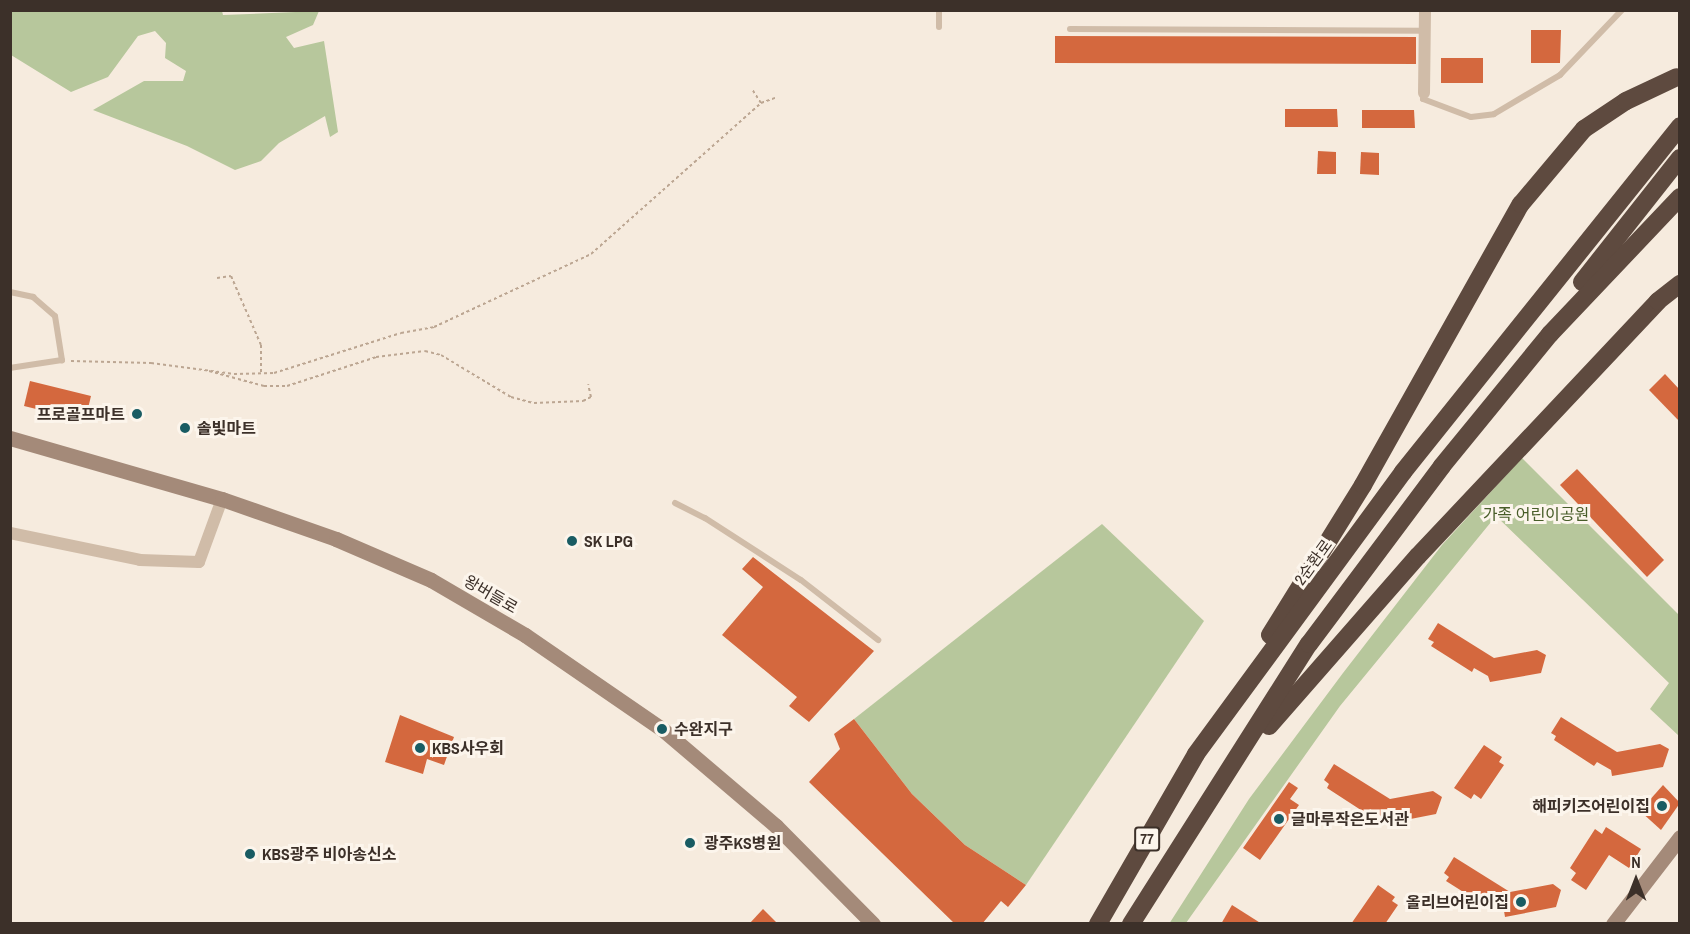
<!DOCTYPE html>
<html>
<head>
<meta charset="utf-8">
<style>
	body { margin:0 }
	#map { position:relative; width:1690px; height:934px; overflow:hidden; background:#f6ebde; font-family:"Archivo Narrow","Noto Sans KR",sans-serif }
	div>[style] { position:absolute }
	.green>* { inset:0; background:#b7c79c }
	.building>* { inset:0; background:#d4683e }
	.path>* { height:2px; margin-top:-1px; transform-origin:0; background:repeating-linear-gradient(90deg,#bca692 0 3px,transparent 0 6px) }
	.lane>* { height:6px; margin:-3px; padding:0 3px; transform-origin:3px; border-radius:3px; background:#d0bca8 }
	.street>* { height:12px; margin:-6px; padding:0 6px; transform-origin:6px; border-radius:6px; background:#d0bca8 }
	.secondary>* { height:15px; margin:-7.5px; padding:0 7.5px; transform-origin:7.5px; border-radius:7.5px; background:#a48a79 }
	.highway>* { height:18px; margin:-9px; padding:0 9px; transform-origin:9px; border-radius:9px; background:#5e4a3f }
	.dots>* { width:16px; height:16px; translate:-50% -50%; box-sizing:border-box; border:3px solid #fcf5ec; border-radius:50% }
	span { translate:-50% -50%; white-space:nowrap; text-align:center; line-height:1.15; -webkit-text-stroke:6px #fcf5ec; paint-order:stroke }
	.shield-label span { padding:2px 4px; background:#fcf5ec; border:2px solid; border-radius:4px; -webkit-text-stroke-width:0 }
	.shield-label { font-size:15px; color:#3c3029; font-weight:700 }
	.poi-label { font-size:16px; color:#3c3029; font-weight:700 }
	.right { translate:-100% -50%; text-align:right }
	.left { translate:0 -50%; text-align:left }
	.park-label { font-size:16px; color:#485d29 }
	.street-label { font-size:16px; color:#3c3029 }
	.frame { position:absolute; inset:0; border:12px solid #3c3029; pointer-events:none }
	.north { position:absolute; left:1606px; top:850px; width:60px; height:60px; -webkit-text-stroke:4px #fcf5ec; paint-order:stroke; rotate:0deg; font-size:16px; font-weight:700; line-height:24px; text-align:center; color:#3c3029 }
	.north::after { content:''; display:block; margin:auto; width:21px; height:27px; background:#3c3029; clip-path:polygon(50% 0,100% 100%,50% 72%,0 100%) }
</style>
</head>
<body>
<div id="map">
	<div class="green">
		<i style="clip-path:polygon(222px 11px,223px 15px,319px 11px,313px 25px,286px 37px,294px 48px,324px 41px,338px 132px,330px 137px,325px 116px,279px 143px,261px 161px,235px 170px,187px 146px,93px 110px,144px 81px,183px 81px,186px 71px,165px 58px,166px 43px,155px 31px,138px 36px,108px 77px,71px 92px,11px 55px,11px 11px)"></i>
		<i style="clip-path:polygon(1522px 458px,1679px 615px,1679px 736px,1650px 709px,1669px 683px,1496px 516px,1340px 706px,1186px 923px,1169px 924px,1249px 799px,1343px 673px,1442px 545px)"></i>
		<i style="clip-path:polygon(1102px 524px,1204px 621px,1026px 885px,965px 845px,912px 794px,854px 719px)"></i>
	</div>
	<div class="building">
		<i style="clip-path:polygon(1531px 30px,1561px 30px,1560px 63px,1531px 63px)"></i>
		<i style="clip-path:polygon(1055px 36px,1416px 37px,1416px 64px,1055px 63px)"></i>
		<i style="clip-path:polygon(1441px 58px,1483px 58px,1483px 83px,1441px 83px)"></i>
		<i style="clip-path:polygon(1285px 109px,1337px 109px,1338px 127px,1285px 127px)"></i>
		<i style="clip-path:polygon(1362px 110px,1414px 110px,1415px 128px,1362px 128px)"></i>
		<i style="clip-path:polygon(1318px 151px,1336px 152px,1336px 174px,1317px 174px)"></i>
		<i style="clip-path:polygon(1361px 152px,1379px 153px,1379px 175px,1360px 174px)"></i>
		<i style="clip-path:polygon(1665px 374px,1680px 390px,1680px 422px,1649px 390px)"></i>
		<i style="clip-path:polygon(30px 381px,91px 396px,85px 421px,24px 406px)"></i>
		<i style="clip-path:polygon(1577px 469px,1664px 560px,1647px 577px,1560px 485px)"></i>
		<i style="clip-path:polygon(753px 557px,874px 651px,809px 722px,789px 706px,797px 697px,722px 635px,763px 587px,742px 569px)"></i>
		<i style="clip-path:polygon(1438px 623px,1494px 658px,1537px 650px,1546px 655px,1541px 673px,1490px 682px,1488px 676px,1474px 668px,1472px 672px,1431px 646px,1434px 642px,1428px 639px)"></i>
		<i style="clip-path:polygon(400px 715px,454px 737px,444px 765px,427px 759px,423px 774px,385px 762px)"></i>
		<i style="clip-path:polygon(1561px 717px,1617px 752px,1660px 744px,1669px 749px,1663px 767px,1612px 776px,1611px 770px,1597px 762px,1594px 766px,1554px 740px,1556px 736px,1551px 733px)"></i>
		<i style="clip-path:polygon(854px 719px,912px 794px,965px 845px,1026px 885px,1008px 907px,1001px 901px,982px 924px,955px 924px,809px 782px,840px 749px,834px 734px)"></i>
		<i style="clip-path:polygon(1484px 745px,1502px 757px,1499px 762px,1504px 765px,1481px 799px,1474px 794px,1471px 799px,1454px 788px)"></i>
		<i style="clip-path:polygon(1334px 764px,1390px 799px,1433px 791px,1442px 797px,1436px 814px,1385px 824px,1384px 818px,1370px 809px,1367px 814px,1327px 788px,1329px 784px,1324px 780px)"></i>
		<i style="clip-path:polygon(1289px 782px,1298px 788px,1290px 799px,1299px 805px,1260px 860px,1243px 848px)"></i>
		<i style="clip-path:polygon(1663px 785px,1680px 803px,1661px 830px,1640px 811px)"></i>
		<i style="clip-path:polygon(1606px 827px,1641px 849px,1629px 868px,1609px 855px,1586px 890px,1571px 880px,1576px 873px,1570px 868px,1595px 829px,1602px 834px)"></i>
		<i style="clip-path:polygon(1454px 857px,1510px 892px,1553px 884px,1561px 890px,1556px 907px,1505px 917px,1504px 911px,1490px 902px,1487px 907px,1446px 881px,1449px 877px,1444px 873px)"></i>
		<i style="clip-path:polygon(1378px 885px,1395px 897px,1392px 901px,1398px 905px,1385px 924px,1351px 924px)"></i>
		<i style="clip-path:polygon(1232px 905px,1262px 924px,1221px 924px)"></i>
		<i style="clip-path:polygon(763px 909px,778px 924px,749px 924px)"></i>
	</div>
	<div class="path">
		<i style="left:761px;top:103px;width:15px;rotate:-20deg"></i>
		<i style="left:217px;top:278px;width:14px;rotate:-8deg"></i>
		<i style="left:231px;top:276px;width:75px;rotate:66.5deg"></i>
		<i style="left:261px;top:345px;width:29px;rotate:90deg"></i>
		<i style="left:71px;top:361px;width:80px;rotate:1.4deg"></i>
		<i style="left:151px;top:363px;width:84px;rotate:7.5deg"></i>
		<i style="left:234px;top:374px;width:40px;rotate:-1.4deg"></i>
		<i style="left:274px;top:373px;width:133px;rotate:-17.5deg"></i>
		<i style="left:401px;top:333px;width:34px;rotate:-10deg"></i>
		<i style="left:434px;top:327px;width:173px;rotate:-24.9deg"></i>
		<i style="left:591px;top:254px;width:227px;rotate:-41.6deg"></i>
		<i style="left:761px;top:103px;width:17px;rotate:-123deg"></i>
		<i style="left:209px;top:371px;width:57px;rotate:15.3deg"></i>
		<i style="left:264px;top:386px;width:23px"></i>
		<i style="left:287px;top:386px;width:94px;rotate:-18deg"></i>
		<i style="left:376px;top:357px;width:49px;rotate:-7deg"></i>
		<i style="left:425px;top:351px;width:16px;rotate:14deg"></i>
		<i style="left:441px;top:355px;width:82px;rotate:31deg"></i>
		<i style="left:511px;top:397px;width:24px;rotate:15deg"></i>
		<i style="left:534px;top:403px;width:49px;rotate:-2.3deg"></i>
		<i style="left:583px;top:401px;width:9px;rotate:-27deg"></i>
		<i style="left:591px;top:397px;width:13px;rotate:-103deg"></i>
	</div>
	<div class="lane">
		<i style="left:939px;top:10px;width:17px;rotate:90deg"></i>
		<i style="left:1070px;top:29px;width:354px;rotate:0.3deg"></i>
		<i style="left:1424px;top:93px;width:6px;rotate:99deg"></i>
		<i style="left:1423px;top:99px;width:51px;rotate:20.6deg"></i>
		<i style="left:1471px;top:117px;width:23px;rotate:-7deg"></i>
		<i style="left:1494px;top:114px;width:77px;rotate:-30.6deg"></i>
		<i style="left:1560px;top:75px;width:90px;rotate:-46.4deg"></i>
		<i style="left:10px;top:292px;width:24px;rotate:12deg"></i>
		<i style="left:33px;top:297px;width:29px;rotate:41deg"></i>
		<i style="left:55px;top:316px;width:45px;rotate:81deg"></i>
		<i style="left:62px;top:360px;width:53px;rotate:171.3deg"></i>
		<i style="left:675px;top:503px;width:34px;rotate:27deg"></i>
		<i style="left:705px;top:518px;width:114px;rotate:32.9deg"></i>
		<i style="left:801px;top:580px;width:98px;rotate:37.9deg"></i>
	</div>
	<div class="street">
		<i style="left:1424px;top:93px;width:83px;rotate:-89.3deg"></i>
		<i style="left:10px;top:533px;width:133px;rotate:11.7deg"></i>
		<i style="left:140px;top:560px;width:59px;rotate:1.9deg"></i>
		<i style="left:199px;top:562px;width:67px;rotate:-69.9deg"></i>
	</div>
	<div class="secondary">
		<i style="left:10px;top:438px;width:221px;rotate:16.1deg"></i>
		<i style="left:222px;top:499px;width:121px;rotate:19.3deg"></i>
		<i style="left:336px;top:539px;width:103px;rotate:23.3deg"></i>
		<i style="left:431px;top:580px;width:109px;rotate:30.3deg"></i>
		<i style="left:525px;top:635px;width:166px;rotate:34.5deg"></i>
		<i style="left:662px;top:729px;width:150px;rotate:40.4deg"></i>
		<i style="left:776px;top:826px;width:138px;rotate:45.3deg"></i>
		<i style="left:1613px;top:924px;width:110px;rotate:-52.4deg"></i>
	</div>
	<div class="highway">
		<i style="left:1582px;top:282px;width:158px;rotate:-51.7deg"></i>
		<i style="left:1270px;top:635px;width:176px;rotate:-58.2deg"></i>
		<i style="left:1363px;top:485px;width:322px;rotate:-60.7deg"></i>
		<i style="left:1521px;top:204px;width:98px;rotate:-50deg"></i>
		<i style="left:1584px;top:129px;width:50px;rotate:-33.7deg"></i>
		<i style="left:1626px;top:101px;width:56px;rotate:-25.2deg"></i>
		<i style="left:1269px;top:726px;width:226px;rotate:-48.8deg"></i>
		<i style="left:1418px;top:556px;width:350px;rotate:-46.7deg"></i>
		<i style="left:1658px;top:301px;width:28px;rotate:-38deg"></i>
		<i style="left:1098px;top:924px;width:196px;rotate:-60deg"></i>
		<i style="left:1196px;top:754px;width:350px;rotate:-53.7deg"></i>
		<i style="left:1403px;top:472px;width:443px;rotate:-51.3deg"></i>
		<i style="left:1131px;top:924px;width:332px;rotate:-57.6deg"></i>
		<i style="left:1309px;top:644px;width:222px;rotate:-53.2deg"></i>
		<i style="left:1442px;top:466px;width:171px;rotate:-50.7deg"></i>
		<i style="left:1550px;top:334px;width:189px;rotate:-46.5deg"></i>
	</div>
	<div class="dots">
		<i style="left:137px;top:414px;background:#195c63"></i>
		<i style="left:185px;top:428px;background:#195c63"></i>
		<i style="left:572px;top:541px;background:#195c63"></i>
		<i style="left:662px;top:729px;background:#195c63"></i>
		<i style="left:420px;top:748px;background:#195c63"></i>
		<i style="left:1662px;top:806px;background:#195c63"></i>
		<i style="left:1279px;top:819px;background:#195c63"></i>
		<i style="left:690px;top:843px;background:#195c63"></i>
		<i style="left:250px;top:854px;background:#195c63"></i>
		<i style="left:1521px;top:902px;background:#195c63"></i>
	</div>
	<div class="shield-label">
		<span style="left:1147px;top:839px">77</span>
	</div>
	<div class="poi-label">
		<span class="right" style="left:125px;top:414px">프로골프마트</span>
		<span class="left" style="left:197px;top:428px">솔빛마트</span>
		<span class="left" style="left:584px;top:541px">SK LPG</span>
		<span class="left" style="left:674px;top:729px">수완지구</span>
		<span class="left" style="left:432px;top:748px">KBS사우회</span>
		<span class="right" style="left:1650px;top:806px">해피키즈어린이집</span>
		<span class="left" style="left:1291px;top:819px">글마루작은도서관</span>
		<span class="left" style="left:704px;top:843px">광주KS병원</span>
		<span class="left" style="left:262px;top:854px">KBS광주 비아송신소</span>
		<span class="right" style="left:1509px;top:902px">올리브어린이집</span>
	</div>
	<div class="park-label">
		<span style="left:1536px;top:514px">가족 어린이공원</span>
	</div>
	<div class="street-label">
		<span style="left:1313px;top:562px;rotate:-54deg">2순환로</span>
		<span style="left:491px;top:594px;rotate:30deg">왕버들로</span>
	</div>
	<div class="frame"></div>
	<div class="north">N</div>
</div>
</body>
</html>
